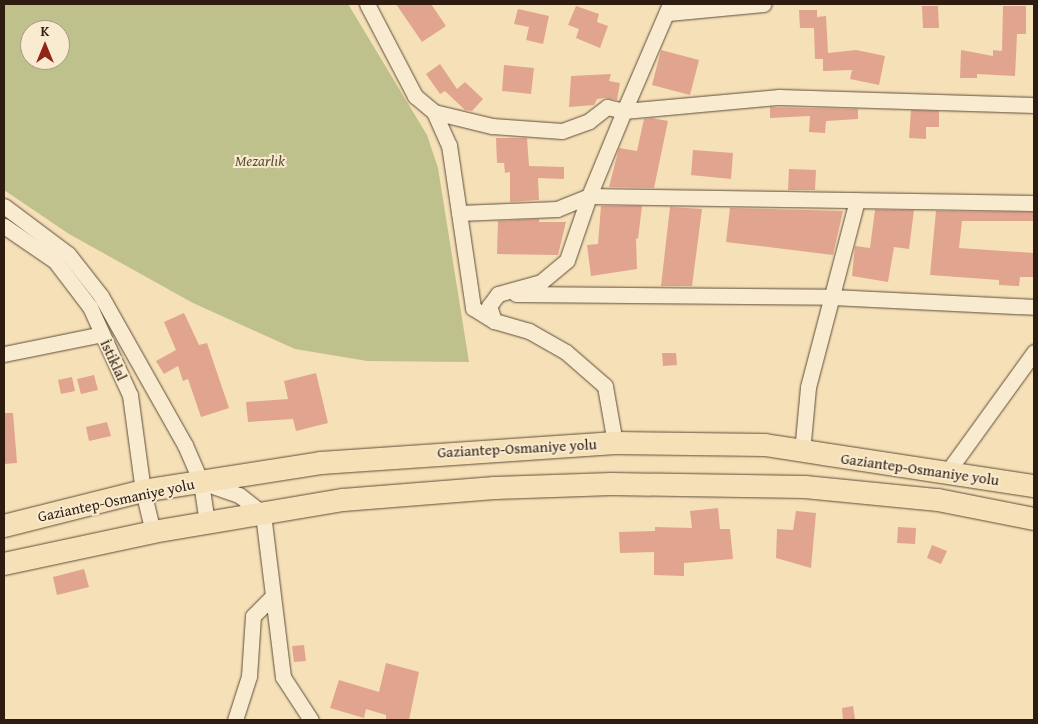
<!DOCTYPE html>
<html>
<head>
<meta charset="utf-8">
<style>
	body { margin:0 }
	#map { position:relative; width:1038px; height:724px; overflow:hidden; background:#f5e0b7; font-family:"Gentium Book Plus",serif }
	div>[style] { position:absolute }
	.green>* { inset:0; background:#bfc18c }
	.building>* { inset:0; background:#e1a48f }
	.roads { filter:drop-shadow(0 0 1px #604d3a) drop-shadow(0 0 1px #604d3a) }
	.minor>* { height:15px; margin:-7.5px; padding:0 7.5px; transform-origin:7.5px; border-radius:7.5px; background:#f8ebd0 }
	.highway>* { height:22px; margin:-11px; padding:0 11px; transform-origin:11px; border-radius:11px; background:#f5e0b7 }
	span { translate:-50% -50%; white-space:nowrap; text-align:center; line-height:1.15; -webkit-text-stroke:4px #f8ebd0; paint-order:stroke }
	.park-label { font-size:15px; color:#5a4e35; font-style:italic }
	.street-label { font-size:15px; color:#2e1c10 }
	.frame { position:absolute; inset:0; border:5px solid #2e1c10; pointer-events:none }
	.north { position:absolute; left:20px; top:20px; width:50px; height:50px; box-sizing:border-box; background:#f8ebd0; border:1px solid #a79883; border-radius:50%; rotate:0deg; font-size:14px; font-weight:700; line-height:20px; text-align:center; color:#2e1c10 }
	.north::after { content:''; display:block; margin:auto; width:18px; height:22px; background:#8f2418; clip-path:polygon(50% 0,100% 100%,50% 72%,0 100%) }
</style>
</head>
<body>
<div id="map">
	<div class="green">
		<i style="clip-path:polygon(evenodd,4px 4px,348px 4px,427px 135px,438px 168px,469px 362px,367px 361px,295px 349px,193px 303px,69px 234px,4px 190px,4px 4px,30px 30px,60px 30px,60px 60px,30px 60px,30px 30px)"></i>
	</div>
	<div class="building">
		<i style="clip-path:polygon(396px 4px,431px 4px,446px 26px,422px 42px)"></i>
		<i style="clip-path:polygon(576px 6px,599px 14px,597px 22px,608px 26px,600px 48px,576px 38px,579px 29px,568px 25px)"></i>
		<i style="clip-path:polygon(922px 6px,938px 6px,939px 28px,923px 28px)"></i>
		<i style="clip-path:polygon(1003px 6px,1026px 6px,1026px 34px,1017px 34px,1015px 76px,977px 74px,977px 78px,960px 78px,961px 50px,993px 56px,993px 50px,1002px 51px)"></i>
		<i style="clip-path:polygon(518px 9px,549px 16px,543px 44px,526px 40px,529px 27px,514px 24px)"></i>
		<i style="clip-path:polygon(799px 10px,817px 10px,817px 17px,826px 16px,828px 53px,856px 50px,885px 56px,879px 85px,850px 79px,852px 70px,823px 71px,823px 59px,815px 59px,814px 28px,800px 28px)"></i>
		<i style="clip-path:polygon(661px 50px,699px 60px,690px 95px,652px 85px)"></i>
		<i style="clip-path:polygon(440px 64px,457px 89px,465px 82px,483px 99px,472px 111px,465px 110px,445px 91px,440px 94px,426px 74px)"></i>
		<i style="clip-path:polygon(504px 65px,534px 68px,531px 94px,502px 91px)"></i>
		<i style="clip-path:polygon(611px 74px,609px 81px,620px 83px,617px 100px,605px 98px,597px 99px,594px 105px,569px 107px,571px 76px)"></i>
		<i style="clip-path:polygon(770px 107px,858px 109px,858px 119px,826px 121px,825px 133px,809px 132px,810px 116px,770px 118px)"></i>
		<i style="clip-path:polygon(911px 110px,939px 111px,939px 127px,926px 127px,926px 139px,909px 138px)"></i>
		<i style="clip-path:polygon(652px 118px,668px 121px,654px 188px,609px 187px,619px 148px,637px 151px,644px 119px)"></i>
		<i style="clip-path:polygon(496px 138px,527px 138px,529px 166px,564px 167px,564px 179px,538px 178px,539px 200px,510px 202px,510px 172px,505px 173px,504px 163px,497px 163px)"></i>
		<i style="clip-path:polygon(693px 150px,733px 153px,731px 179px,691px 175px)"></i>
		<i style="clip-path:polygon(789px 169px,816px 170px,815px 190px,788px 190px)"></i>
		<i style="clip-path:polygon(601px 206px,642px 206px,638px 239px,636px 238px,637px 269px,591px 276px,587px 245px,598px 244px)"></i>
		<i style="clip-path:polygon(670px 207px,702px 209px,692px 286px,661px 286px)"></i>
		<i style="clip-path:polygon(730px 208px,843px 211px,833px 255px,726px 242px)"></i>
		<i style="clip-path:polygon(875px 210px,914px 210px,909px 249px,894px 247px,888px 282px,852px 276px,855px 246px,870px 248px)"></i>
		<i style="clip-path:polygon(936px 211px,1034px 212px,1034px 221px,962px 221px,959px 248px,1034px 253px,1034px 277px,1020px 277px,1019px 286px,999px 285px,999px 280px,930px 275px)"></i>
		<i style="clip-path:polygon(539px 219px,539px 222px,566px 222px,558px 255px,497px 254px,498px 221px)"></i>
		<i style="clip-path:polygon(184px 313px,199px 345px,207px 343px,229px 408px,201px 417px,188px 379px,183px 381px,178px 366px,164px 374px,156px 361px,176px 350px,164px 322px)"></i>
		<i style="clip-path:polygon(662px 353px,676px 353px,677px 365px,663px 366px)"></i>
		<i style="clip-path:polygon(316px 373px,328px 423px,296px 431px,293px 419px,248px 422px,246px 402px,288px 399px,284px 381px)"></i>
		<i style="clip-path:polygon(94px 375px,98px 390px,81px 394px,77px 379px)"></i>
		<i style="clip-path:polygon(72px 377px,75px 391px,61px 394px,58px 380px)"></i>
		<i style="clip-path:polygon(4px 413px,13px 413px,17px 463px,4px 464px)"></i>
		<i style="clip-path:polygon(107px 422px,111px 436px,89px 441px,86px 427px)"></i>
		<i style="clip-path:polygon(718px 508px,720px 529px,730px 529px,733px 559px,684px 563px,684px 576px,654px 575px,654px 552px,620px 553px,619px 532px,655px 531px,655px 527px,692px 528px,690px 511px)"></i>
		<i style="clip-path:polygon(796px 511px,816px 513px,811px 568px,776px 558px,777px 529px,793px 530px)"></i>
		<i style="clip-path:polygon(898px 527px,916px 528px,915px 544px,897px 543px)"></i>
		<i style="clip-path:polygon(932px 545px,947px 551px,941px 564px,927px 558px)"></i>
		<i style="clip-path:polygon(84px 569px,89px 587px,57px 595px,53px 577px)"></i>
		<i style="clip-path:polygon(304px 645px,306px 661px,294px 662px,292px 646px)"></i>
		<i style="clip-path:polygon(386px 663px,419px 672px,409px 720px,386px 720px,386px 715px,366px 709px,364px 718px,330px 708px,339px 680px,379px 692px)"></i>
		<i style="clip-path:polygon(853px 706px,855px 719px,843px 720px,842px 708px)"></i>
	</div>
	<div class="roads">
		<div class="minor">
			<i style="left:367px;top:4px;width:104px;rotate:62.4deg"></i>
			<i style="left:415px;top:96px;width:25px;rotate:40deg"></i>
			<i style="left:434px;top:112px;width:36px;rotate:66deg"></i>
			<i style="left:449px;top:145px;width:165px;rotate:81.6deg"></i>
			<i style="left:473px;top:308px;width:25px;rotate:32deg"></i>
			<i style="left:668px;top:13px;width:96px;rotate:-5.4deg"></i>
			<i style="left:434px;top:112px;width:60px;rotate:13.6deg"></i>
			<i style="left:492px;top:126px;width:70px;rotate:4.1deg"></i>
			<i style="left:562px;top:131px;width:29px;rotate:-20deg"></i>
			<i style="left:589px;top:121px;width:23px;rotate:-38deg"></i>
			<i style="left:607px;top:107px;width:17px;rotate:13deg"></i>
			<i style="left:624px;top:111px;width:116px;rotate:-66.7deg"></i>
			<i style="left:4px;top:206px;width:80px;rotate:36.9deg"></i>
			<i style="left:68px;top:254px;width:53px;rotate:51.8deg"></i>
			<i style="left:101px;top:296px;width:171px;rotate:60.6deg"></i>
			<i style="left:185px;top:445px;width:40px;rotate:66.6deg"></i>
			<i style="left:201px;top:482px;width:41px;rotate:81.7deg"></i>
			<i style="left:459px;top:213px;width:98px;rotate:-2.3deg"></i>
			<i style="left:557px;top:209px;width:35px;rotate:-22deg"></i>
			<i style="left:589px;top:196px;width:445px;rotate:0.9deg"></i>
			<i style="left:4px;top:226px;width:62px;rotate:34.5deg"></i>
			<i style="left:55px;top:261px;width:58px;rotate:52.7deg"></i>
			<i style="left:90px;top:307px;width:97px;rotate:65.6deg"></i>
			<i style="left:130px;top:395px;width:97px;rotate:82.3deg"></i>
			<i style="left:143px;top:491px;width:42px;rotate:76.3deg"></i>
			<i style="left:516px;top:294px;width:316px;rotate:0.5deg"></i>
			<i style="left:832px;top:297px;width:202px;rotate:2.8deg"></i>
			<i style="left:4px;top:354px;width:100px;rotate:-11.5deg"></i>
			<i style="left:615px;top:443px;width:58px;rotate:-100deg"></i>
			<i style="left:605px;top:386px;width:52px;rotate:-138.9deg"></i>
			<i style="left:566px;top:352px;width:43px;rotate:-150.4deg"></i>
			<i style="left:529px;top:331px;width:36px;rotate:-164deg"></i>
			<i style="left:494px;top:321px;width:16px;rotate:-108deg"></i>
			<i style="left:489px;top:306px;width:15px;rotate:-53deg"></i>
			<i style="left:498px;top:294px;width:45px;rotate:-15.6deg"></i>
			<i style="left:541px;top:282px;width:34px;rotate:-40deg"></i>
			<i style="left:567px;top:260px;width:68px;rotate:-71deg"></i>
			<i style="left:589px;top:196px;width:92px;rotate:-67.6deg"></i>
			<i style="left:624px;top:111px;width:156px;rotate:-5.2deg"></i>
			<i style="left:779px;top:97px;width:255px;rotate:1.8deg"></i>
			<i style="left:802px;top:452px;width:65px;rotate:-84.7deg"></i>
			<i style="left:808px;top:387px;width:193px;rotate:-75.3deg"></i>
			<i style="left:948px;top:471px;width:147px;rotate:-54.1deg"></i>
			<i style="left:204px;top:483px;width:37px;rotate:19deg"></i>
			<i style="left:239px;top:495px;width:31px;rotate:38deg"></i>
			<i style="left:263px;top:514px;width:164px;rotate:83deg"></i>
			<i style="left:283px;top:677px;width:51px;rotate:56.9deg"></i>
			<i style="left:235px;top:720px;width:46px;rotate:-72.3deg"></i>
			<i style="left:249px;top:676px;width:60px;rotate:-86.2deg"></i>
			<i style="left:253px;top:616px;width:27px;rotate:-45deg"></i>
		</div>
		<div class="highway">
			<i style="left:4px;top:526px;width:143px;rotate:-14.1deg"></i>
			<i style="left:143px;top:491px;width:180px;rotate:-8.9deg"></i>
			<i style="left:321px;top:463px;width:295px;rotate:-3.9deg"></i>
			<i style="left:615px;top:443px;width:150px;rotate:0.8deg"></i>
			<i style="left:765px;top:445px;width:272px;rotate:8.7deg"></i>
			<i style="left:4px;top:564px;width:152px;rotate:-12.1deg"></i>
			<i style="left:153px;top:532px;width:193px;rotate:-9.6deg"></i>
			<i style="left:343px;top:500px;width:152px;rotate:-4.5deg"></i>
			<i style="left:495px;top:488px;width:117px;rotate:-2deg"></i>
			<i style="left:612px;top:484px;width:193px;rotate:0.9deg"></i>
			<i style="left:805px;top:487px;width:134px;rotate:5.6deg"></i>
			<i style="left:938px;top:500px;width:98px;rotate:11.2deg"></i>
		</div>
	</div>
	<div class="park-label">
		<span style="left:260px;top:161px">Mezarlık</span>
	</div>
	<div class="street-label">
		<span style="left:114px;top:360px;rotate:65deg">İstiklal</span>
		<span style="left:517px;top:448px;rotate:-3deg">Gaziantep-Osmaniye yolu</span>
		<span style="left:920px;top:469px;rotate:8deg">Gaziantep-Osmaniye yolu</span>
		<span style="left:116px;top:500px;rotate:-12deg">Gaziantep-Osmaniye yolu</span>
	</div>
	<div class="frame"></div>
	<div class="north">K</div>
</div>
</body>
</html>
